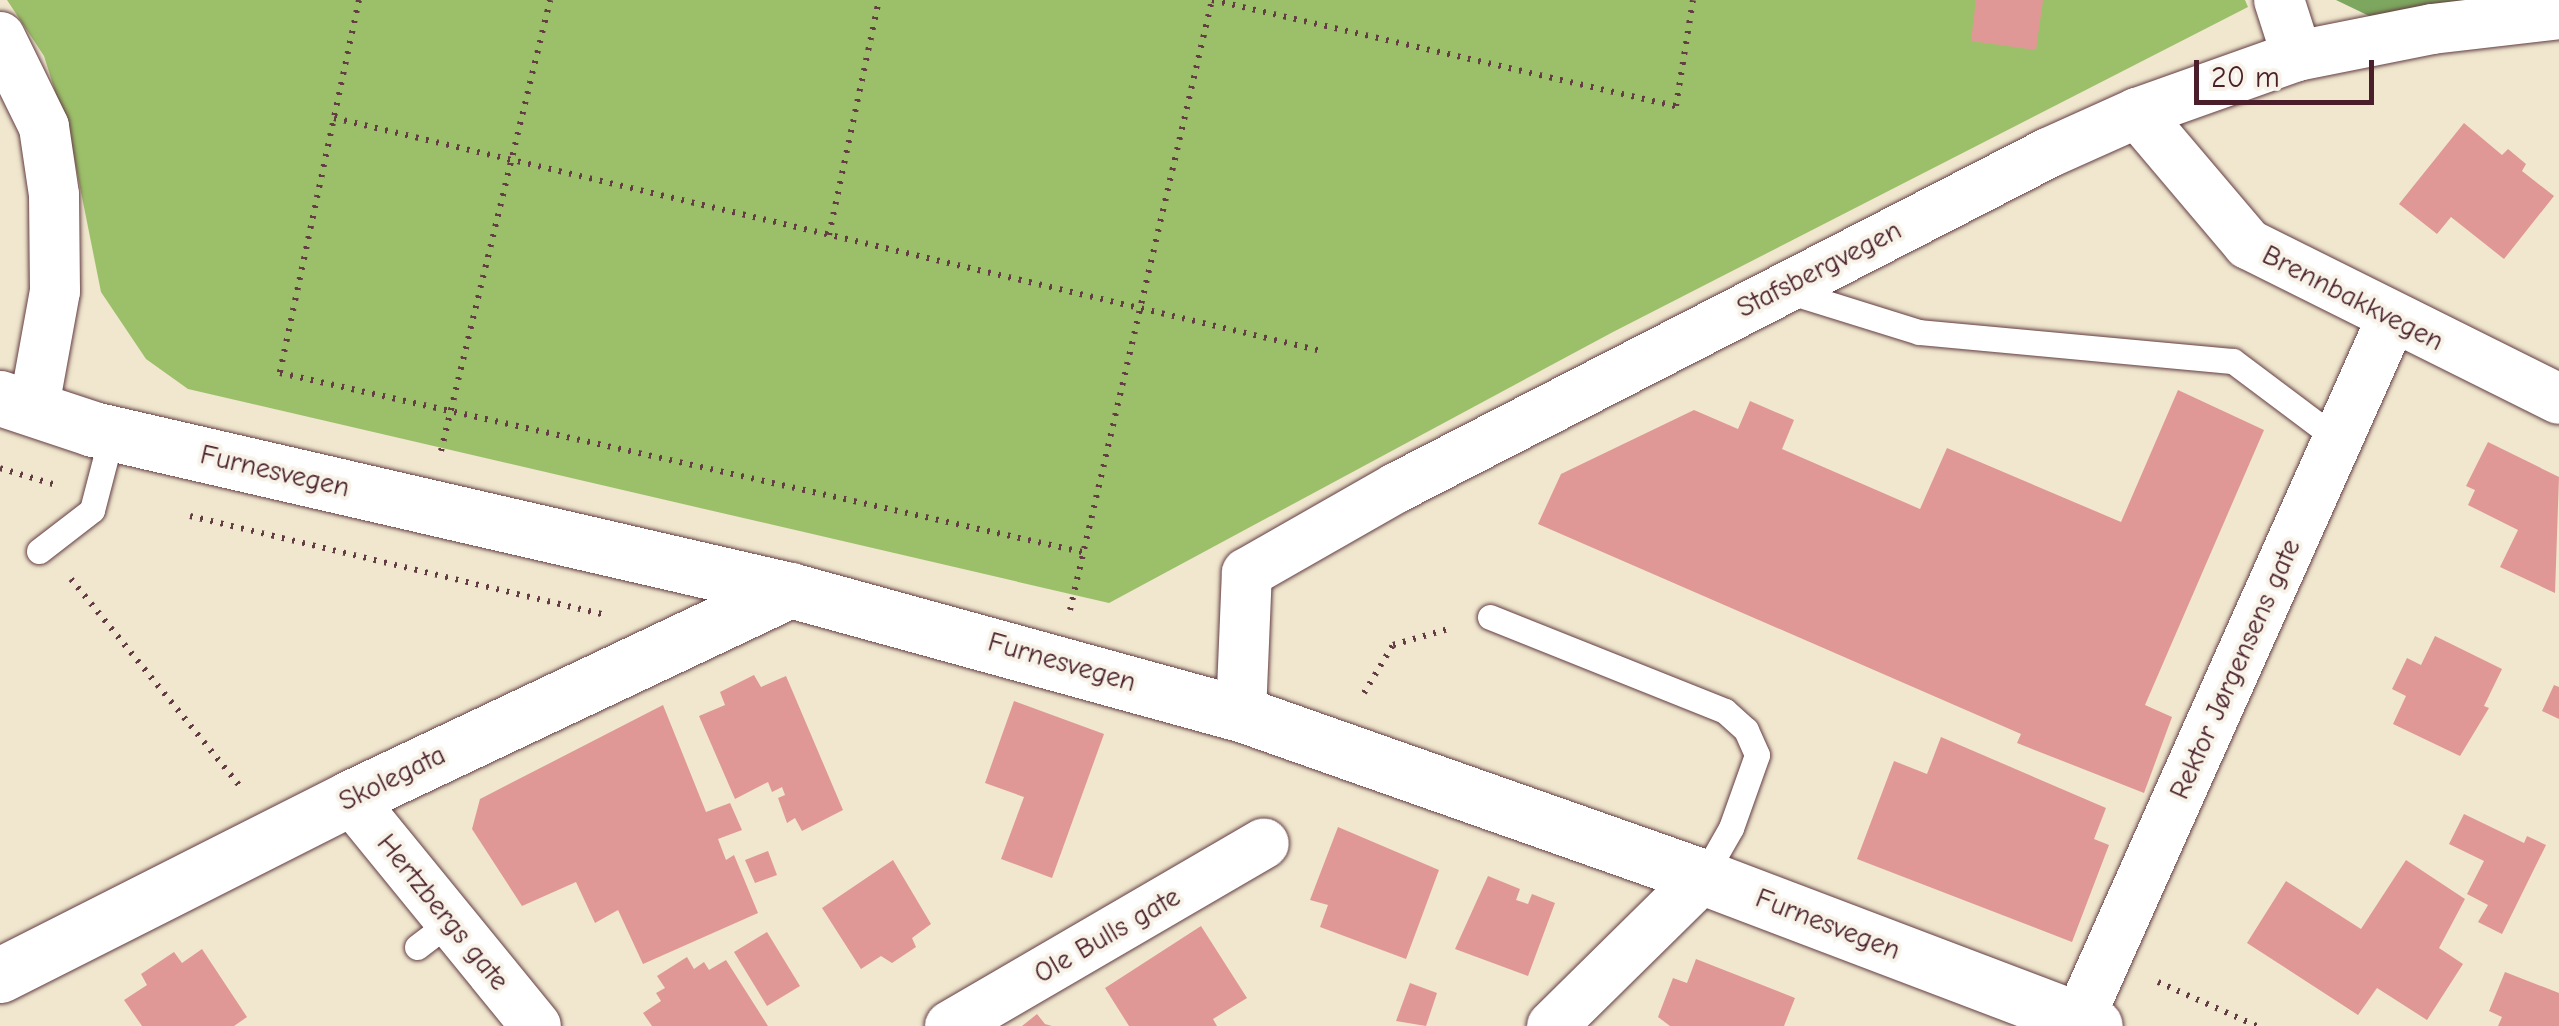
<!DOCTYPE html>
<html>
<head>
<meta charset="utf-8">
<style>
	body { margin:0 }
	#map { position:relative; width:2559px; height:1026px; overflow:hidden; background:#f0e7ce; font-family:"Comic Neue",sans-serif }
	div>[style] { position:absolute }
	.green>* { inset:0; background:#9cc06a }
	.forest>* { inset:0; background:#7da65e }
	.building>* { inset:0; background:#e09896 }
	.path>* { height:6px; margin-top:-3px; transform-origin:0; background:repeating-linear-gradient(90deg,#633d43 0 2.5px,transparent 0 10.5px) }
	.roads { filter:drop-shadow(0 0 2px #633d43) drop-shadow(0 0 2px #633d43) }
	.lane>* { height:25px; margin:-12.5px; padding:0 12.5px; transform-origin:12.5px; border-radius:12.5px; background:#fff }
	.street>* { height:50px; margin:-25px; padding:0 25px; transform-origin:25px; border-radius:25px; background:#fff }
	.primary>* { height:55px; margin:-27.5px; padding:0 27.5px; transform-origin:27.5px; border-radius:27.5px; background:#fff }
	span { translate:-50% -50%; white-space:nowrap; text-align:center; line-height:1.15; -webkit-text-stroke:8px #f7f3e8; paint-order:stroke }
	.street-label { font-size:28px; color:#4a1f2b }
	.scale { position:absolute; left:2194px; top:60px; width:180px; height:45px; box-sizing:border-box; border:5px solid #4a1f2b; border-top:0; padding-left:12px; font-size:30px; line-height:35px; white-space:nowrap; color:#4a1f2b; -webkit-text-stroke:8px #f7f3e8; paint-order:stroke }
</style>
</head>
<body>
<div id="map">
	<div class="green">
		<i style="clip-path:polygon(7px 0,2245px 0,2248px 7px,1613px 332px,1109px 603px,188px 389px,146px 359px,101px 292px,71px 142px,44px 56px)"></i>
	</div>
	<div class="forest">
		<i style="clip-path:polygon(2336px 0,2559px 0,2390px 26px)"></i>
	</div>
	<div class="building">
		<i style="clip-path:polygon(1976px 0,2043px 0,2036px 50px,1971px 41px)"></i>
		<i style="clip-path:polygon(2464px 123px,2502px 155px,2508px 149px,2526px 164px,2522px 171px,2554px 196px,2504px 259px,2451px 217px,2437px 234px,2399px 204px)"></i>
		<i style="clip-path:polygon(2178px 390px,2264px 430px,2145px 705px,2172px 717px,2144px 793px,2017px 743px,2021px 734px,1538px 524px,1561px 474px,1694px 410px,1738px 429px,1750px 401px,1794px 420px,1782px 449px,1920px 509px,1947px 448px,2121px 522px)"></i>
		<i style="clip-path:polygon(2488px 442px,2559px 477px,2555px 593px,2500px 567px,2518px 530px,2468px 505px,2475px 490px,2466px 486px)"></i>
		<i style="clip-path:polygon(2435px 636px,2502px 669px,2484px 706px,2489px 708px,2460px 756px,2393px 724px,2406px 696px,2392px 689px,2407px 658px,2421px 665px)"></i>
		<i style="clip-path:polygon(754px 675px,761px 687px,786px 676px,843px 810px,802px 831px,795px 818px,787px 823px,778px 798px,785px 795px,782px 787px,772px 792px,768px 782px,735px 799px,699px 716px,725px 705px,720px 692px)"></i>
		<i style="clip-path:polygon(2554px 685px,2559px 687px,2559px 719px,2542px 711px)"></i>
		<i style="clip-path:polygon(1014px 701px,1104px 734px,1052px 878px,1001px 859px,1024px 797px,985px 783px)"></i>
		<i style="clip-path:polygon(663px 705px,706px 812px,730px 803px,742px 830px,718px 839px,726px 860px,734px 855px,758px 913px,643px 964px,618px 910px,595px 923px,576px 882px,522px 906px,472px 829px,480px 799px)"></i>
		<i style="clip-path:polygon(1941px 737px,2106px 808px,2094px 839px,2109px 845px,2072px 942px,1857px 859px,1894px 761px,1927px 774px)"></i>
		<i style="clip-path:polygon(2464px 814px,2524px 843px,2527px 836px,2546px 845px,2502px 934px,2478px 922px,2488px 905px,2467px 894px,2484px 861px,2449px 844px)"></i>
		<i style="clip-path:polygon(1338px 827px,1439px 870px,1406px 959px,1320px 927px,1328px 905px,1310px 900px)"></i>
		<i style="clip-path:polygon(768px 851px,777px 875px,755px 883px,745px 860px)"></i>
		<i style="clip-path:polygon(893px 860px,931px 924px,912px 938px,916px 947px,892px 963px,881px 956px,861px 969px,822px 908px)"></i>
		<i style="clip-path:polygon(2406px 860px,2465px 899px,2439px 948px,2463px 964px,2427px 1020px,2377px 988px,2358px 1015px,2247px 943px,2286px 881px,2361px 929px)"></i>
		<i style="clip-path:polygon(1488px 876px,1520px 889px,1516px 900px,1528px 904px,1532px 894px,1555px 903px,1528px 976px,1455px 949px)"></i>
		<i style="clip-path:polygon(1201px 926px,1247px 998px,1213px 1019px,1217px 1026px,1129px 1026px,1105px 988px)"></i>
		<i style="clip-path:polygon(767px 932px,800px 986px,767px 1006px,734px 952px)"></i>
		<i style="clip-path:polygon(202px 949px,247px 1017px,234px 1026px,142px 1026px,124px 1000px,147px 985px,141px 974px,174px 952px,182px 963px)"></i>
		<i style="clip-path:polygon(687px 957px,694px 969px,704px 962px,709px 970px,726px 960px,768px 1026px,652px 1026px,643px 1013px,661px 1001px,656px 993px,665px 988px,657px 976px)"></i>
		<i style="clip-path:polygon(1696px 959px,1795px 998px,1784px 1026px,1670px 1026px,1658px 1017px,1673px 978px,1687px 983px)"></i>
		<i style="clip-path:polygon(2505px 972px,2559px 993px,2559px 1026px,2498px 1026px,2502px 1017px,2489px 1011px)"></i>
		<i style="clip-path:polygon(1410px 983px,1437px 993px,1426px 1026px,1396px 1021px)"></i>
		<i style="clip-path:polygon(1037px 1014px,1045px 1024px,1052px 1026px,1022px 1026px)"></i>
	</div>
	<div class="path">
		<i style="left:359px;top:0;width:381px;rotate:102deg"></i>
		<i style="left:280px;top:373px;width:822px;rotate:12.58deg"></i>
		<i style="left:1212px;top:0;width:476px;rotate:12.9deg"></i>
		<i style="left:1676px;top:106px;width:107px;rotate:-80.9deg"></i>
		<i style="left:334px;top:118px;width:1011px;rotate:13.27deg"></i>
		<i style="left:829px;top:235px;width:240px;rotate:-78deg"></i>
		<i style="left:441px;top:451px;width:464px;rotate:-76.4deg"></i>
		<i style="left:0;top:468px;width:59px;rotate:16.9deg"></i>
		<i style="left:190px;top:516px;width:423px;rotate:13.4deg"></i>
		<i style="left:71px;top:579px;width:272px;rotate:50.8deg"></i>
		<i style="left:1070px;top:610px;width:626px;rotate:-76.9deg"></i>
		<i style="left:1364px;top:693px;width:56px;rotate:-58.9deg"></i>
		<i style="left:1393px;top:645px;width:57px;rotate:-16.2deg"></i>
		<i style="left:2158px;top:982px;width:108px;rotate:24deg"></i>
	</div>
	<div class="roads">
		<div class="lane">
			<i style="left:1784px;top:290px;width:141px;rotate:17.3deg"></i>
			<i style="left:1919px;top:332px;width:315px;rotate:5.3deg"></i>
			<i style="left:2233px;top:361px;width:130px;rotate:36.9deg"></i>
			<i style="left:39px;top:551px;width:67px;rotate:-37.7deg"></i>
			<i style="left:92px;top:510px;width:80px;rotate:-75.4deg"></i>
			<i style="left:1490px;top:617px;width:253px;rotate:21.8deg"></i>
			<i style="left:1725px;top:711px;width:28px;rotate:42deg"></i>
			<i style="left:1746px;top:730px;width:27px;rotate:66deg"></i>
			<i style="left:1757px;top:755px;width:77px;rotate:109.6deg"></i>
			<i style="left:1731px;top:828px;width:56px;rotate:119.7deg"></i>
			<i style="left:417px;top:947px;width:43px;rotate:-37.4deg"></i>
		</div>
		<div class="street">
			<i style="left:2279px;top:0;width:59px;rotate:72.2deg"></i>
			<i style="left:0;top:37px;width:100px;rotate:63.9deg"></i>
			<i style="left:44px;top:127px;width:69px;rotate:81.6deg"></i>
			<i style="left:54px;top:195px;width:96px;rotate:89.4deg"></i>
			<i style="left:55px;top:291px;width:118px;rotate:100.3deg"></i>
			<i style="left:2137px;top:113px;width:172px;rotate:49.7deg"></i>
			<i style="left:2248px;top:244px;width:347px;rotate:26.5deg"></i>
			<i style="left:1241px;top:714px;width:141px;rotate:-87.6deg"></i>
			<i style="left:1247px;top:573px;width:172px;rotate:-29.7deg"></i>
			<i style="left:1396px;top:488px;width:733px;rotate:-27.19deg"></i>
			<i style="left:2048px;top:153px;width:98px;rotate:-24.2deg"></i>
			<i style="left:2137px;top:113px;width:170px;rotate:-19.6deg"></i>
			<i style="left:2297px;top:56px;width:138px;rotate:-11.3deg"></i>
			<i style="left:2432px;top:29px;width:128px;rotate:-6.7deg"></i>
			<i style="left:350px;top:798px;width:294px;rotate:50.8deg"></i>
			<i style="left:2079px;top:1019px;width:765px;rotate:-65.95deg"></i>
			<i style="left:950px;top:1026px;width:363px;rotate:-30.2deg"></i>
			<i style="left:1552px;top:1026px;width:212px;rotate:-44.6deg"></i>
		</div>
		<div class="primary">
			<i style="left:0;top:398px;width:98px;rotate:18.4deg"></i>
			<i style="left:93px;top:429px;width:715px;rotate:13.01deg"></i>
			<i style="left:790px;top:590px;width:468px;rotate:15.4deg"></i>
			<i style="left:1241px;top:714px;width:490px;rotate:19.4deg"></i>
			<i style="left:1703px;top:877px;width:419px;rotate:20.8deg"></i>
			<i style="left:0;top:975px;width:392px;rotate:-26.8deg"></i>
			<i style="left:350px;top:798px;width:487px;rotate:-25.3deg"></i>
		</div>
	</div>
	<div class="street-label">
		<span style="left:1819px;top:269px;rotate:-27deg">Stafsbergvegen</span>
		<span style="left:2353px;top:298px;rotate:27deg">Brennbakkvegen</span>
		<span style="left:275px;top:471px;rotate:13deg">Furnesvegen</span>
		<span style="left:1062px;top:662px;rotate:16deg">Furnesvegen</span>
		<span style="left:2235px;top:669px;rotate:-66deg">Rektor Jørgensens gate</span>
		<span style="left:392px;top:778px;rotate:-26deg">Skolegata</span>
		<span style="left:443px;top:912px;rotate:51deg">Hertzbergs gate</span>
		<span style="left:1828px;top:924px;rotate:21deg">Furnesvegen</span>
		<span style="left:1107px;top:935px;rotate:-30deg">Ole Bulls gate</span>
	</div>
	<div class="scale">20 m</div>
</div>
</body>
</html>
